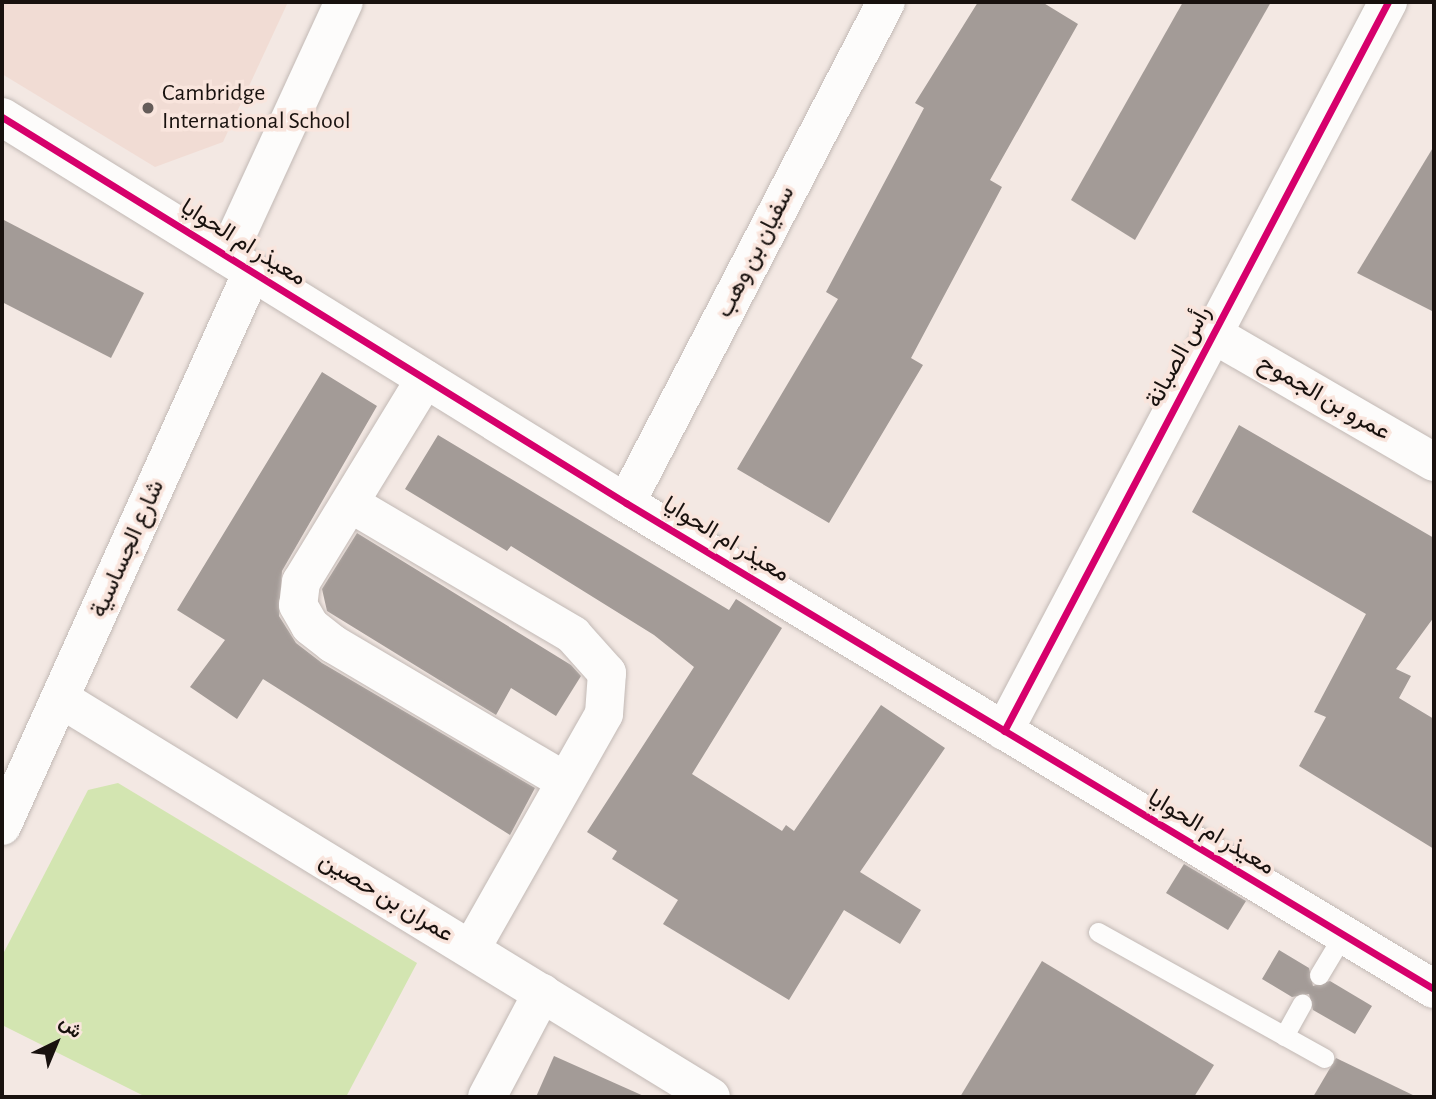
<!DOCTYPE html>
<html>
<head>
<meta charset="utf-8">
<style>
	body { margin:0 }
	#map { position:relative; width:1436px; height:1099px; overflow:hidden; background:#f3e8e3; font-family:"Alegreya Sans",Vazirmatn,sans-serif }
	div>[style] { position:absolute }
	.built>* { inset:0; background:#f1dcd4 }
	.green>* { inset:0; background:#d3e5b1 }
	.building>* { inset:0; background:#a39b97 }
	.roads { filter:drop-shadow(0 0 2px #c2b9b5) drop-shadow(0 0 2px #c2b9b5) }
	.service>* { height:19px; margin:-9.5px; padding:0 9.5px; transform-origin:9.5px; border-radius:9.5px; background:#fdfcfb }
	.minor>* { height:38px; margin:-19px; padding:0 19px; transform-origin:19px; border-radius:19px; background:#fdfcfb }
	.cycleway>* { height:7px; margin:-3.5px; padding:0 3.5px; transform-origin:3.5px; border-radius:3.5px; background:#d6006c }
	.dots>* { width:19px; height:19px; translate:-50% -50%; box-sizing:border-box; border:4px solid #f9e5dd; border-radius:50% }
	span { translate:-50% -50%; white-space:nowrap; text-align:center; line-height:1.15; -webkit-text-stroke:7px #f9e5dd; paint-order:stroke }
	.poi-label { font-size:24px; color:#18110e }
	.left { translate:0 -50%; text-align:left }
	.street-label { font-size:24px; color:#18110e }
	.frame { position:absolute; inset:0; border:4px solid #18110e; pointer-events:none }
	.north { position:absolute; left:21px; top:1008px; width:70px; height:70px; -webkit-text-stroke:5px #f9e5dd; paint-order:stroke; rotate:43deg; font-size:19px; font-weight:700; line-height:28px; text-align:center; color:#18110e }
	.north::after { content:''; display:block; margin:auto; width:24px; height:32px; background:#18110e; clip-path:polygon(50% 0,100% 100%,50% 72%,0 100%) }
</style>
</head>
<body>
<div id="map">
	<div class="built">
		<i style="clip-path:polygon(2px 2px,288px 2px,223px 142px,155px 167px,2px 74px)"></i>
	</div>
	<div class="green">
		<i style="clip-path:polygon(118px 783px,417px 963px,346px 1097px,146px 1097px,2px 1025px,2px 956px,88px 790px)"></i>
	</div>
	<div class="building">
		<i style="clip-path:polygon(978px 2px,1042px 2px,1078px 24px,990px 180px,1002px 187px,911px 358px,923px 365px,829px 523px,737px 469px,838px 299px,826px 292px,924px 108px,915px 103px)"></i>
		<i style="clip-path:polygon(1183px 2px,1271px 2px,1135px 240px,1071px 200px)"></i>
		<i style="clip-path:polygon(1434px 146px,1434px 312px,1357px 273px)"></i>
		<i style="clip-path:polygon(2px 219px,144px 293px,111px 358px,2px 302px)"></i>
		<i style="clip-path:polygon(322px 372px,377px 406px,282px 571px,279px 616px,296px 643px,322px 663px,535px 788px,510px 835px,263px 679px,237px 719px,190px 687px,225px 640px,177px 610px)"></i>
		<i style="clip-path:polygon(1239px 425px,1434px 538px,1434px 617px,1396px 669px,1411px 676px,1399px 698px,1434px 719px,1434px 849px,1299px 766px,1326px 717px,1314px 712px,1366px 614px,1192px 512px)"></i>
		<i style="clip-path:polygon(438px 435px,729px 610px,736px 599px,782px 628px,692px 774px,782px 831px,786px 825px,794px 831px,881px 705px,945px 748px,860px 872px,921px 910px,900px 944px,844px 910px,789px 1000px,663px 924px,678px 900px,612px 859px,617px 851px,587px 832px,694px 667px,654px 635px,511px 546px,507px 551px,405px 489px)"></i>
		<i style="clip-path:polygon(357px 533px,571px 665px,581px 676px,556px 716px,511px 688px,496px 715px,327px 611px,322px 589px)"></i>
		<i style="clip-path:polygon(1184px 864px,1246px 901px,1228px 930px,1166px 893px)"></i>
		<i style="clip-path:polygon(1279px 950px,1309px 968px,1313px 986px,1330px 981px,1372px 1006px,1355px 1034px,1313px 1010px,1309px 994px,1292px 997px,1262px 979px)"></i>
		<i style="clip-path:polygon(1042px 961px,1214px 1065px,1194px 1097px,960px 1097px)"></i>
		<i style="clip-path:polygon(554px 1056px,646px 1097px,536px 1097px)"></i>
		<i style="clip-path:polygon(1336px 1058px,1417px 1097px,1313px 1097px)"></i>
	</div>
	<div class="roads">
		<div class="service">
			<i style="left:1098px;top:932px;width:259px;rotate:29.1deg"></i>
			<i style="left:1319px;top:975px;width:47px;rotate:-59deg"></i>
			<i style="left:1284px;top:1036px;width:37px;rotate:-61deg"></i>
		</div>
		<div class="minor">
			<i style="left:2px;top:117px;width:734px;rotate:31.74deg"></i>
			<i style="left:626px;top:503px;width:943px;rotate:31.03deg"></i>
			<i style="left:227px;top:256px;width:280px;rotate:-65.3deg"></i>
			<i style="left:1213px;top:334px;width:255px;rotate:30.1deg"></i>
			<i style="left:425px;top:379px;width:238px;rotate:121.4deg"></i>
			<i style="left:301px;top:582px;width:23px;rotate:97deg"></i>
			<i style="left:298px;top:605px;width:24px;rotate:60deg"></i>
			<i style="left:310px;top:626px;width:29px;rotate:38deg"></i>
			<i style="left:333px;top:644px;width:269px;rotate:30.6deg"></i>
			<i style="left:626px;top:503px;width:564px;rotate:-62.57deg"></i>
			<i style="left:351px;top:504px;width:258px;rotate:30.5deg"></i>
			<i style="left:573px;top:635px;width:51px;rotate:48.2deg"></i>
			<i style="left:607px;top:673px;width:41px;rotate:94.2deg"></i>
			<i style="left:604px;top:714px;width:270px;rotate:119.5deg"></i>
			<i style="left:61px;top:699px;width:762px;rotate:31.48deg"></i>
			<i style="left:1004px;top:731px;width:824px;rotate:-62.22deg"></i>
			<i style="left:2px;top:826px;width:608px;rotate:-65.71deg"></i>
			<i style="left:487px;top:1097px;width:118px;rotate:-62.1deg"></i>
		</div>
	</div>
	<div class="cycleway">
		<i style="left:2px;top:117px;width:734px;rotate:31.74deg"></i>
		<i style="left:626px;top:503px;width:943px;rotate:31.03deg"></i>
		<i style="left:1004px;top:731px;width:824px;rotate:-62.22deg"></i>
	</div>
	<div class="dots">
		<i style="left:148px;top:108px;background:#655c59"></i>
	</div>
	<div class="poi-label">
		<span class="left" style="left:162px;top:108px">Cambridge<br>International School</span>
	</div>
	<div class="street-label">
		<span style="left:243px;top:243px;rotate:32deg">معيذر ام الحوايا</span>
		<span style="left:756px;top:252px;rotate:-63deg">سفيان بن وهب</span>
		<span style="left:1179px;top:357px;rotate:-62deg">رأس الصبانة</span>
		<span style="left:1324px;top:398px;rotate:30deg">عمرو بن الجموح</span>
		<span style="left:726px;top:540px;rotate:31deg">معيذر ام الحوايا</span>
		<span style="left:128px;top:549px;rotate:-66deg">شارع الجساسية</span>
		<span style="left:1211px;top:833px;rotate:31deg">معيذر ام الحوايا</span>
		<span style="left:386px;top:898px;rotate:31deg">عمران بن حصين</span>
	</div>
	<div class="frame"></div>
	<div class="north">ش</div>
</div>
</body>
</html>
